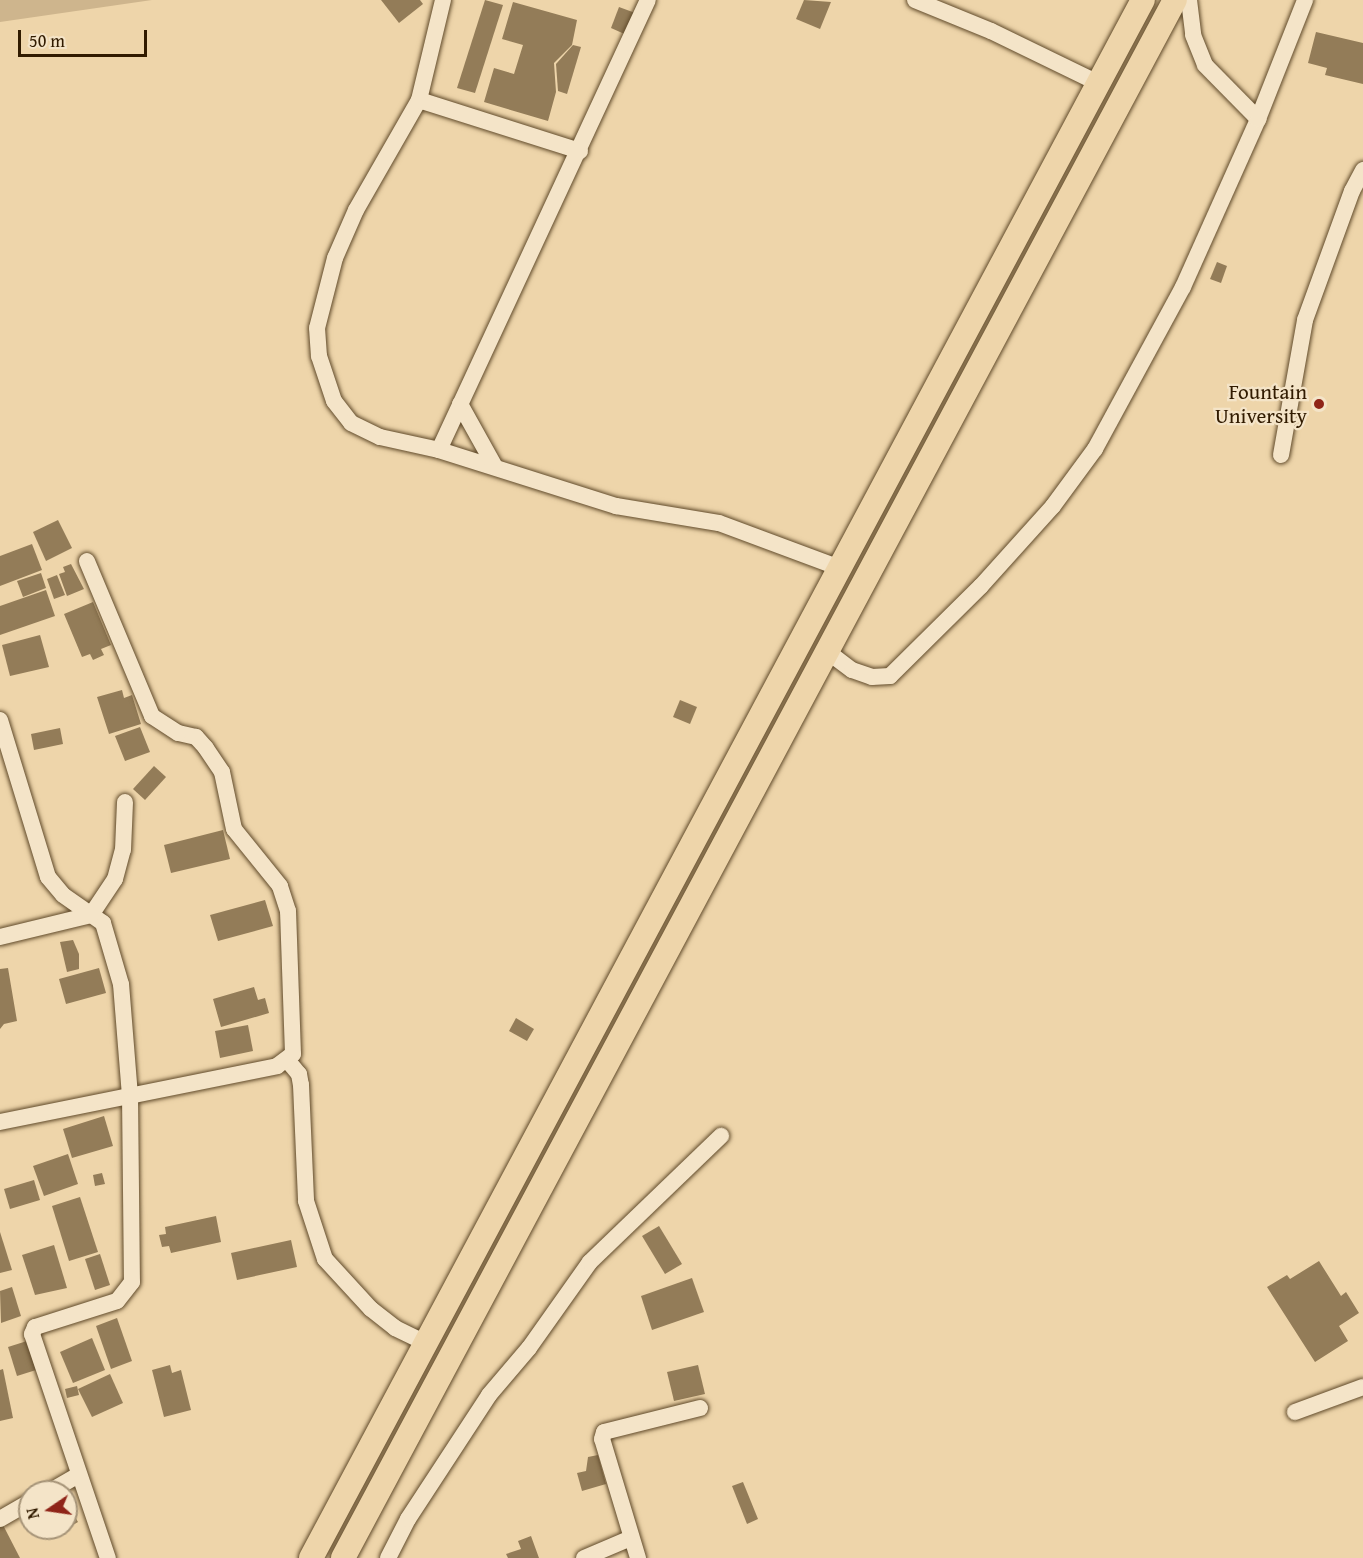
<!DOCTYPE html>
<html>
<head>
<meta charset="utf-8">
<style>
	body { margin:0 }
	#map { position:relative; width:1363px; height:1558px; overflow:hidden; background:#eed5aa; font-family:"Gentium Book Plus",serif }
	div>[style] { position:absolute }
	.green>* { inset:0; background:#ceb58d }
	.building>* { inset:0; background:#937c58 }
	.roads { filter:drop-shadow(0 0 2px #604a2a) drop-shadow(0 0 2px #604a2a) }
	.minor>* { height:16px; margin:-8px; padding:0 8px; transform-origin:8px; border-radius:8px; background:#f4e4c8 }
	.highway>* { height:24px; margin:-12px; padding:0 12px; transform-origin:12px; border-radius:12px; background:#eed5aa }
	.dots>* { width:16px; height:16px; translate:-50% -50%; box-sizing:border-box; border:3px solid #f4e4c8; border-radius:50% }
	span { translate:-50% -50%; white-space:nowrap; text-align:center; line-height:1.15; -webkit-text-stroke:4.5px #f4e4c8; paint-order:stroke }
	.poi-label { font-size:21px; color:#311b00 }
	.right { translate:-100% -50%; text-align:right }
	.north { position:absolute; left:18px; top:1480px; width:60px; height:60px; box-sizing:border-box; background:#f4e4c8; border:2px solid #a69478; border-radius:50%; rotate:257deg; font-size:16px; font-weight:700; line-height:24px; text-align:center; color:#311b00 }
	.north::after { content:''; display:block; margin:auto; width:21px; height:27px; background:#8f2418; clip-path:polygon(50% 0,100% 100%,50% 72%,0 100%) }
	.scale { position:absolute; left:18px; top:30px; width:129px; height:27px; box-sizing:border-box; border:3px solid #311b00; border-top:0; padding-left:8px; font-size:18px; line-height:21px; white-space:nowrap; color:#311b00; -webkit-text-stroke:4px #f4e4c8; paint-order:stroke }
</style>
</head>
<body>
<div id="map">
	<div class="green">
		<i style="clip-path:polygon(0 0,152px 0,0 22px)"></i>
	</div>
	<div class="building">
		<i style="clip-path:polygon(381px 0,420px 0,423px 4px,399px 23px)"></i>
		<i style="clip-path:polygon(485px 0,503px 5px,475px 93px,457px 88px)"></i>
		<i style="clip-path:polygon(804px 0,831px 2px,820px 29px,796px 19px)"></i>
		<i style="clip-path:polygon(513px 2px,577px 20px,572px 45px,554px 63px,556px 92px,548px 121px,484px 102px,494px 68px,514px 74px,523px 45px,502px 39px)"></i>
		<i style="clip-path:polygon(619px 7px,638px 14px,629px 36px,611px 28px)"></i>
		<i style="clip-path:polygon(1316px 32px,1363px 43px,1363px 84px,1325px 75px,1327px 68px,1308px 63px)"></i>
		<i style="clip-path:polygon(573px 45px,581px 47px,567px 94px,558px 91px,556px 64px)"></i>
		<i style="clip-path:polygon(1217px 262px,1227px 266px,1221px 283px,1210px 279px)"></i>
		<i style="clip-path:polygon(58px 520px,72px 548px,46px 561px,33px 532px)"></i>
		<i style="clip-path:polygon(32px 544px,42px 570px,0 586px,0 556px)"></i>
		<i style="clip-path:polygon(71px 564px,84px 589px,67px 596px,59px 574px,65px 572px,63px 567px)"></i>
		<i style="clip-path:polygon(41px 573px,46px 588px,23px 597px,17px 581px)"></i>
		<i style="clip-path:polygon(57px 575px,65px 595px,54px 599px,47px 579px)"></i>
		<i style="clip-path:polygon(46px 590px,55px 616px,0 635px,0 606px)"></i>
		<i style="clip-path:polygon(93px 602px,111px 645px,101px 649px,104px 655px,93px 660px,90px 654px,82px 657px,64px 614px)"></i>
		<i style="clip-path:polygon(40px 635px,49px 667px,10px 676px,2px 645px)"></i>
		<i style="clip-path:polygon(122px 690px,124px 698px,132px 695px,141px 724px,109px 734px,97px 697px)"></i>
		<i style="clip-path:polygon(680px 700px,697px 707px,690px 724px,673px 717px)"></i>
		<i style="clip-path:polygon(140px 727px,150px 752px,125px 761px,115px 736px)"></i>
		<i style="clip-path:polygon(60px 728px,63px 744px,34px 750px,31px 734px)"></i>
		<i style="clip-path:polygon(154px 766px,166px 777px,145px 800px,133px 789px)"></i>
		<i style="clip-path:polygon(223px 830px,230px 859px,171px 873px,164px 845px)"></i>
		<i style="clip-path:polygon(265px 900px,273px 926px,218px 941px,210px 915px)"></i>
		<i style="clip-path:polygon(73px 940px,79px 954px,79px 969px,67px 972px,60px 942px)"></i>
		<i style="clip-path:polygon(8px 968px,17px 1021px,4px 1024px,0 1029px,0 969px)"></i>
		<i style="clip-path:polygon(99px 968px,106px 993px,66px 1004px,59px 979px)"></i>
		<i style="clip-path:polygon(254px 987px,258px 1000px,265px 998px,269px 1013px,221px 1027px,213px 999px)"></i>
		<i style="clip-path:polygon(516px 1018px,534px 1029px,527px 1041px,509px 1031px)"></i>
		<i style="clip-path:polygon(248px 1025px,253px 1051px,220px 1058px,215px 1031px)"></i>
		<i style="clip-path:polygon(104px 1116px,113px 1146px,72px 1158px,63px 1129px)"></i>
		<i style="clip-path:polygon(68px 1154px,78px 1184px,44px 1196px,33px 1166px)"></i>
		<i style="clip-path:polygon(102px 1173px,105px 1184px,95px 1186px,93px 1175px)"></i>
		<i style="clip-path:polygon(34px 1180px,40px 1200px,10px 1209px,4px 1189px)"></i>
		<i style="clip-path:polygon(80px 1197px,98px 1252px,69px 1261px,52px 1206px)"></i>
		<i style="clip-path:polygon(216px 1216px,221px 1242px,171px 1253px,169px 1246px,162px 1247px,159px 1235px,166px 1234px,165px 1227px)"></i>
		<i style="clip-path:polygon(659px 1226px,682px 1264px,665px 1274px,642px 1236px)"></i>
		<i style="clip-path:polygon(0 1232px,12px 1270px,0 1273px)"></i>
		<i style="clip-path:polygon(291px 1240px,297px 1267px,237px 1280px,231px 1253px)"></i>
		<i style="clip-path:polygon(54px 1245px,67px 1288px,35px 1295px,22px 1255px)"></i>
		<i style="clip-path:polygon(100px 1254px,110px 1285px,95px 1290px,85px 1259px)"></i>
		<i style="clip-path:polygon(1319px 1261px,1341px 1296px,1346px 1292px,1359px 1313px,1339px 1326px,1348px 1341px,1315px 1362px,1267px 1287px,1287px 1275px,1290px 1279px)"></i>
		<i style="clip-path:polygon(692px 1278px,704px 1312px,652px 1330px,641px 1296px)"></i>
		<i style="clip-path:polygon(12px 1287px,21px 1316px,1px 1323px,0 1291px)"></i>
		<i style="clip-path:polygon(117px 1318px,132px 1361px,111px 1369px,96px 1326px)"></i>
		<i style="clip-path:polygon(92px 1338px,105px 1370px,73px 1383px,60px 1352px)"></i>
		<i style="clip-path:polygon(27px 1341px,36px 1370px,17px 1376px,8px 1347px)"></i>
		<i style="clip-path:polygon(170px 1365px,172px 1373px,181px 1370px,191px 1410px,164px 1417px,152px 1370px)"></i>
		<i style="clip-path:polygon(698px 1365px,705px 1394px,674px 1401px,667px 1372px)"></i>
		<i style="clip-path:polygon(3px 1369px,13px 1418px,0 1421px,0 1370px)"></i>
		<i style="clip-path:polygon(110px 1374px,123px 1403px,92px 1417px,78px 1389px)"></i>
		<i style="clip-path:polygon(77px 1386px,79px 1395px,67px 1398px,65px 1389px)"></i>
		<i style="clip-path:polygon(598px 1455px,606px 1484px,582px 1491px,577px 1473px,586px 1471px,588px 1457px)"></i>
		<i style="clip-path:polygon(743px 1482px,758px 1519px,747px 1524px,732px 1486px)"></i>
		<i style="clip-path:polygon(66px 1501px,78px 1522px,49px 1539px,42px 1528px,66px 1528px)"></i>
		<i style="clip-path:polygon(3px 1525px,20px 1558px,0 1558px,0 1527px)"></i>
		<i style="clip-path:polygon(531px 1536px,539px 1558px,508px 1558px,506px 1554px,521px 1549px,518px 1541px)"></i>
	</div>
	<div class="roads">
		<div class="minor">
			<i style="left:443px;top:0;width:103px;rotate:103.5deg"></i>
			<i style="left:419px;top:100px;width:127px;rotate:119.8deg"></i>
			<i style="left:356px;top:210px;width:52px;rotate:113.6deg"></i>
			<i style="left:335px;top:258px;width:72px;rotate:104.4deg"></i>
			<i style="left:317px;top:328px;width:28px;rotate:86deg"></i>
			<i style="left:319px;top:356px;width:47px;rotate:71.6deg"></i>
			<i style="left:334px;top:401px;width:28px;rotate:52deg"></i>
			<i style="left:351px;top:423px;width:32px;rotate:26deg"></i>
			<i style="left:380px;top:437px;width:60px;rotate:12.4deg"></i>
			<i style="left:439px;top:450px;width:186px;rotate:17.6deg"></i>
			<i style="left:616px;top:506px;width:104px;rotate:9.4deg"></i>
			<i style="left:719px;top:523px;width:129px;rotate:20.4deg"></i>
			<i style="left:915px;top:0;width:82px;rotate:22.2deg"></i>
			<i style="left:991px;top:31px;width:119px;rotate:25.9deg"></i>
			<i style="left:1189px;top:0;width:35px;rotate:83deg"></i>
			<i style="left:1193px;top:35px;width:32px;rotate:68deg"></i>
			<i style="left:1205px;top:65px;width:76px;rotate:45.5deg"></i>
			<i style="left:419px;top:100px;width:169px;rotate:17.6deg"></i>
			<i style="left:460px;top:404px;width:72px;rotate:60.9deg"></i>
			<i style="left:439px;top:450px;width:496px;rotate:-65.1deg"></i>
			<i style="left:1281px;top:455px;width:137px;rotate:-79.9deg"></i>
			<i style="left:1305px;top:320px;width:137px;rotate:-70deg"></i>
			<i style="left:1352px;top:191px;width:24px;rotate:-62deg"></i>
			<i style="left:828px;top:652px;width:30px;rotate:37deg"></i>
			<i style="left:852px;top:670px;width:21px;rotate:19deg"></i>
			<i style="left:872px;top:677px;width:18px;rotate:-3deg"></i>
			<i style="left:890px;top:676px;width:128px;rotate:-44.7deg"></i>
			<i style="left:981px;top:586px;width:108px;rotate:-48deg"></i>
			<i style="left:1053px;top:506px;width:71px;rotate:-53.6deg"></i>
			<i style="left:1095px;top:449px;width:184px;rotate:-61.5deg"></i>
			<i style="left:1183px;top:287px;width:184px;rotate:-65.9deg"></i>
			<i style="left:1258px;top:119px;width:128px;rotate:-68.4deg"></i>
			<i style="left:0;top:720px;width:164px;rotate:73deg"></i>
			<i style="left:48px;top:877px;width:23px;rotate:50deg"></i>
			<i style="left:63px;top:895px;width:49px;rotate:35deg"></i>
			<i style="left:103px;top:923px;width:64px;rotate:73.6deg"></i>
			<i style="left:121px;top:984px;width:111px;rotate:85.4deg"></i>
			<i style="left:130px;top:1095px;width:187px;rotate:89.4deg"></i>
			<i style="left:132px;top:1282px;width:24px;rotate:128deg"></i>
			<i style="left:117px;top:1301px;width:86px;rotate:162.4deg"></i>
			<i style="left:35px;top:1327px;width:8px;rotate:113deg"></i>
			<i style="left:32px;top:1334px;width:237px;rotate:71.3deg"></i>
			<i style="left:0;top:937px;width:94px;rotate:-13.6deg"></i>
			<i style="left:91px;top:915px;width:43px;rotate:-56.3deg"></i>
			<i style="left:115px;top:879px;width:30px;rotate:-75deg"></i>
			<i style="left:123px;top:850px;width:48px;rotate:-87.6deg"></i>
			<i style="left:288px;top:1061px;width:17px;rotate:50deg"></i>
			<i style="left:299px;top:1074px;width:11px;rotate:80deg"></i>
			<i style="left:301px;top:1085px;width:116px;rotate:87.5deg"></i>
			<i style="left:306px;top:1201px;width:61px;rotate:71.9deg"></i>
			<i style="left:325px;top:1259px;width:68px;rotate:47.4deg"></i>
			<i style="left:371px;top:1309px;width:31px;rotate:38deg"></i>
			<i style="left:395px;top:1328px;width:34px;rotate:26deg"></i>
			<i style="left:0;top:1122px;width:283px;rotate:-11.4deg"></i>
			<i style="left:277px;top:1066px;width:20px;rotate:-37deg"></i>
			<i style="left:293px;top:1054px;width:143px;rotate:-92deg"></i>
			<i style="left:288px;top:911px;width:26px;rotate:-108deg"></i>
			<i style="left:280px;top:886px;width:73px;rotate:-128.9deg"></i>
			<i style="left:234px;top:829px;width:58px;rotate:-101.9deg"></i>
			<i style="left:222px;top:772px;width:29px;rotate:-124deg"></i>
			<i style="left:206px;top:748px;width:15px;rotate:-132deg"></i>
			<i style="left:196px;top:737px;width:18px;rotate:-167deg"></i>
			<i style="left:178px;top:733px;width:31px;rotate:-147deg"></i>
			<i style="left:152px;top:716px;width:168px;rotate:-112.8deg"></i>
			<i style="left:1295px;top:1412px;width:72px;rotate:-20.2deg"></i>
			<i style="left:49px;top:1492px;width:34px;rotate:-30deg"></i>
			<i style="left:0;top:1519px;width:34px;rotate:-30deg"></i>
			<i style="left:388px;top:1558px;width:44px;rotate:-62.9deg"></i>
			<i style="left:408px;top:1519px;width:148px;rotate:-56.8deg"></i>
			<i style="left:489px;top:1395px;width:62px;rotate:-49.6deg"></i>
			<i style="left:529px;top:1348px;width:105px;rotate:-54.7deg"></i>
			<i style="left:590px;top:1262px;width:182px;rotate:-43.9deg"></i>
			<i style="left:584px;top:1558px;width:51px;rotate:-23.1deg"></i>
			<i style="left:638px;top:1558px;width:124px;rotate:-106.8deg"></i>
			<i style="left:602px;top:1439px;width:7px;rotate:-74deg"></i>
			<i style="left:604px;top:1432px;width:99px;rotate:-14deg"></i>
		</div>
		<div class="highway">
			<i style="left:311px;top:1558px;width:1766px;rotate:-61.9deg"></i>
			<i style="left:343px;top:1558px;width:1766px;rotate:-61.9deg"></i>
		</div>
	</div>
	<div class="dots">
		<i style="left:1319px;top:404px;background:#8f2418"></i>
	</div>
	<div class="poi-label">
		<span class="right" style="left:1307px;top:404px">Fountain<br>University</span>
	</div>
	<div class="north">N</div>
	<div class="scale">50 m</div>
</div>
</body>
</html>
